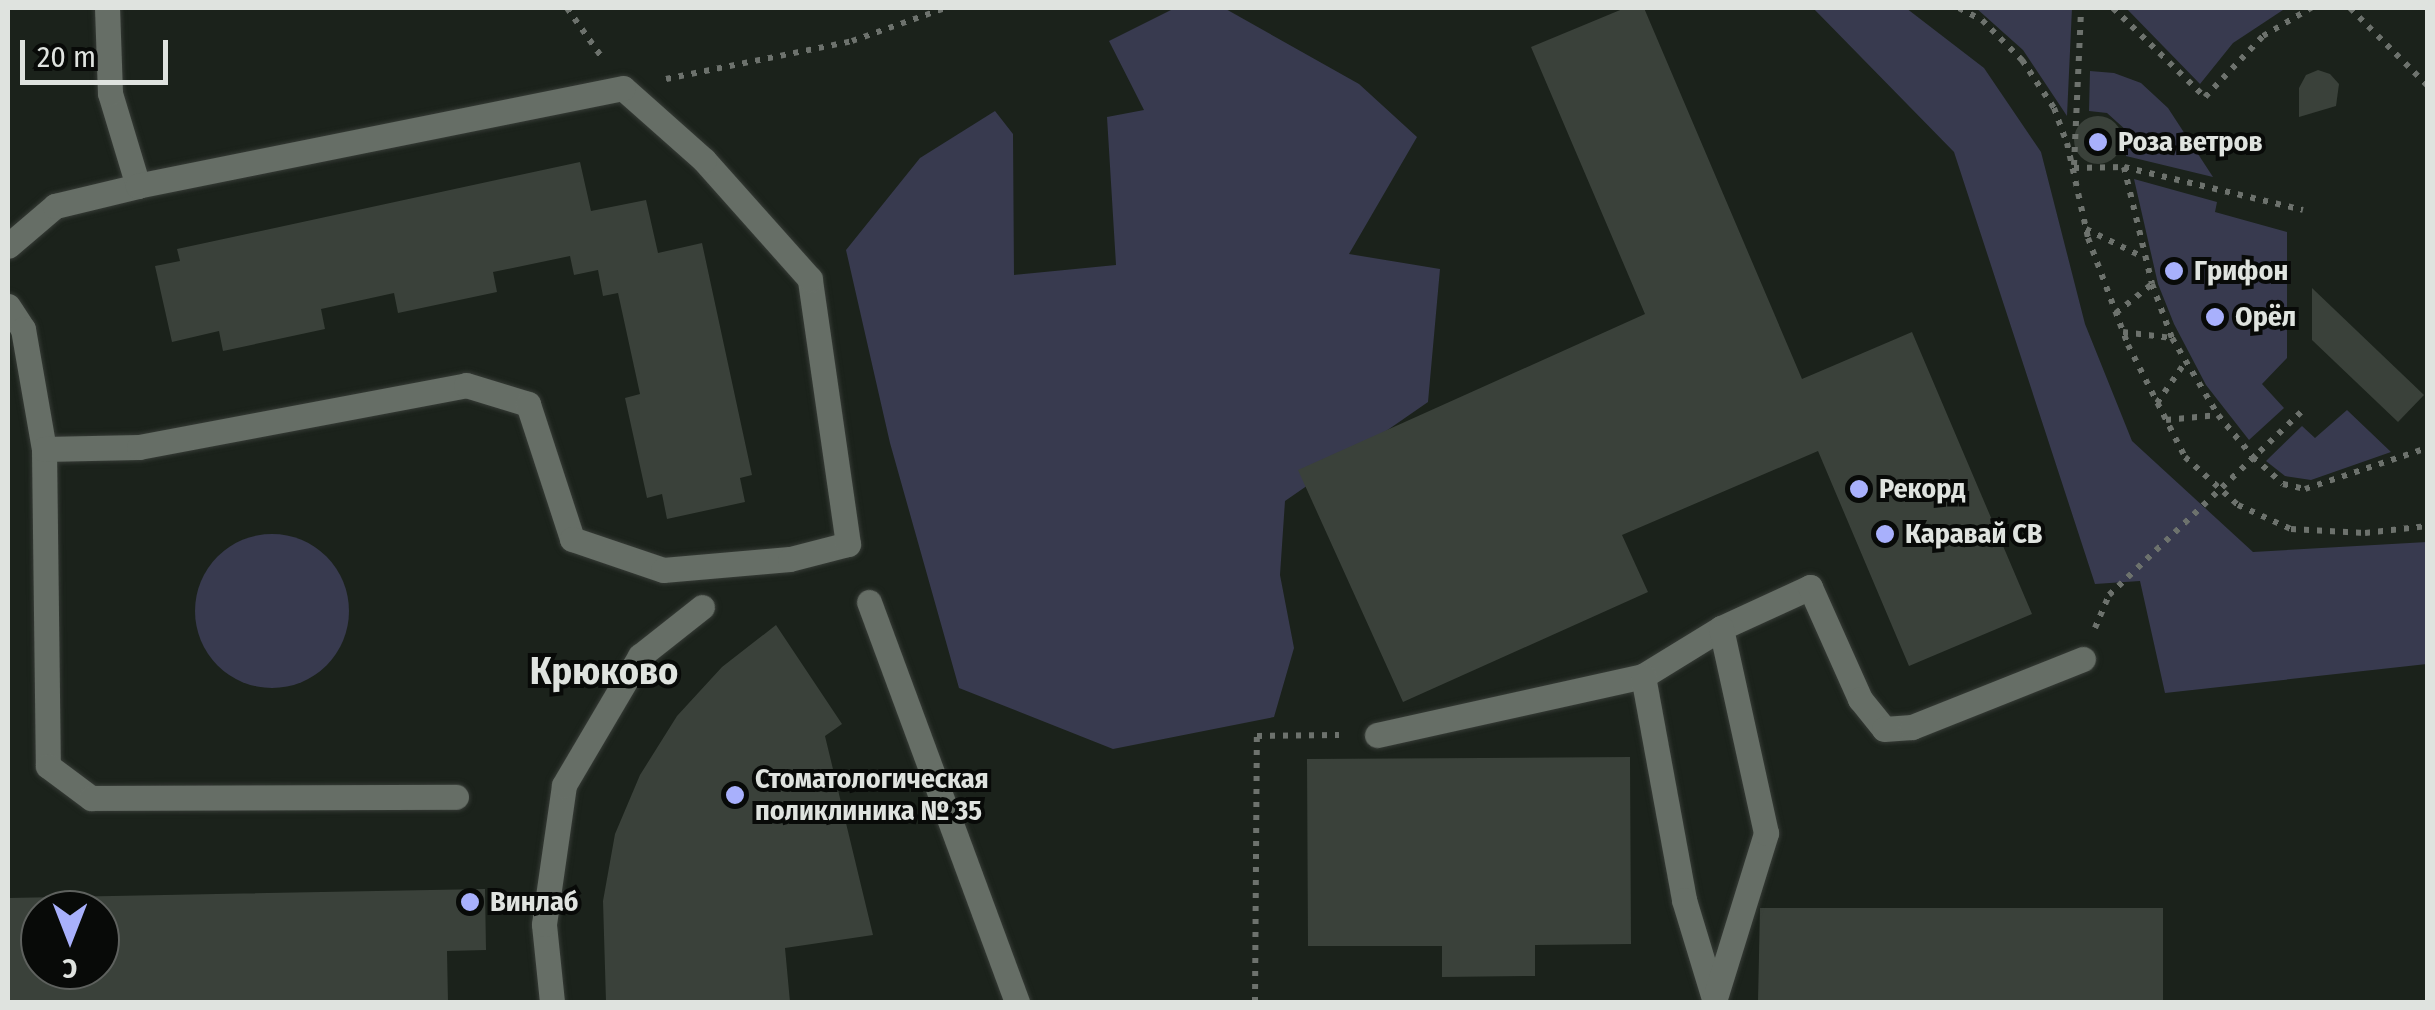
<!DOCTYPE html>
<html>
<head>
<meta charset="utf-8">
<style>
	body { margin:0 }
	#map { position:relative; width:2435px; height:1010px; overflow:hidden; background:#1b221b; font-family:"Fira Sans Condensed",sans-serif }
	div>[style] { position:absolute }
	.green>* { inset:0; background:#383a4f }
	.round { border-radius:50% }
	.building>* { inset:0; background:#3a413a }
	.path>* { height:6px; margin-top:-3px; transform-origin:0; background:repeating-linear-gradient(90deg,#6d726d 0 5px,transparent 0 13px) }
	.roads { filter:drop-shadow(0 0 2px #363b36) drop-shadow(0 0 2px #363b36) }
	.minor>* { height:25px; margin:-12.5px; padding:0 12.5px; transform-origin:12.5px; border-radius:12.5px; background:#666e66 }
	.dots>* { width:28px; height:28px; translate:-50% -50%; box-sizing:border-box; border:5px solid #080a08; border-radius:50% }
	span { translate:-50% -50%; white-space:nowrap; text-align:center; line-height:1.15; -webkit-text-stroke:8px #080a08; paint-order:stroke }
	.poi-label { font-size:28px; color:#dfe3df; font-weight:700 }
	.left { translate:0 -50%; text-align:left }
	.district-label { font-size:38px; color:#dfe3df; font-weight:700 }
	.frame { position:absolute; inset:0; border:10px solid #dfe3df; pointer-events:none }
	.north { position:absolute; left:20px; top:890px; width:100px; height:100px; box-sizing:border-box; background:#080a08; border:2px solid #5e615e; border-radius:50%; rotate:180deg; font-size:28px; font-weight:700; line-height:40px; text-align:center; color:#dfe3df }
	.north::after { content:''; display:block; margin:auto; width:35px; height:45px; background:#a8b0fc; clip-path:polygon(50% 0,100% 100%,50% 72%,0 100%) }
	.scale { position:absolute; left:20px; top:40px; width:148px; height:45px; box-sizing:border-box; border:5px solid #dfe3df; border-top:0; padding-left:12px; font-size:30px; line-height:35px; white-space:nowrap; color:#dfe3df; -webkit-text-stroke:8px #080a08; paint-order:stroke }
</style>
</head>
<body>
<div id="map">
	<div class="green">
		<i style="clip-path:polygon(1175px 8px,1224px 8px,1359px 84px,1417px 137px,1349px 254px,1440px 269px,1428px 402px,1285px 501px,1280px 575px,1294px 648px,1274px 717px,1113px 749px,959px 688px,890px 443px,846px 250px,920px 158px,995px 111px,1013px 134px,1014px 275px,1116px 265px,1107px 117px,1144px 110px,1109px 41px)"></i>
		<i style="clip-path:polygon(1813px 8px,1906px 8px,1984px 68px,2041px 152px,2085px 324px,2132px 441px,2253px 552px,2427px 542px,2427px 664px,2165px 693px,2140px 581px,2095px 584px,1954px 152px)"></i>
		<i style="clip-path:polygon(1976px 8px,2072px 8px,2067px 116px,2023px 50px)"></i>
		<i style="clip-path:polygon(2126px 8px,2286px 8px,2233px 43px,2200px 84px)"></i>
		<i style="clip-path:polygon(2090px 71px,2114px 73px,2141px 83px,2168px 108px,2213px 177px,2126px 156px,2127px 131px,2107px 113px,2089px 111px)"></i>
		<i style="clip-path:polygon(2134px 179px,2217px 202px,2215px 212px,2287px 232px,2287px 358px,2262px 384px,2284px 408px,2249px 440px,2206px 385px,2174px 324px,2158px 284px)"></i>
		<i style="clip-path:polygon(2347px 410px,2391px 452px,2311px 480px,2285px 476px,2266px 461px,2302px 426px,2315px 438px)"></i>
		<i class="round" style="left:195px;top:534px;width:154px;height:154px"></i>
	</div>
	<div class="building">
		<i style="clip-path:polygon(1625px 8px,1644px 8px,1802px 379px,1912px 332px,2032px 614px,1909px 666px,1818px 451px,1622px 535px,1648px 592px,1403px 702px,1298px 470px,1645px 314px,1531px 47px)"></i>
		<i style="clip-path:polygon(2318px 70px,2330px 74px,2339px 84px,2336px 106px,2299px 117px,2299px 88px,2306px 75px)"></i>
		<i class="round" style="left:2074px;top:116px;width:48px;height:48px"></i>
		<i style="clip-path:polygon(580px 162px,591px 211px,646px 200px,658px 253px,702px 243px,752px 475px,740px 478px,745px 502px,667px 519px,662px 494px,647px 498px,625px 398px,640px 394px,618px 293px,603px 296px,598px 270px,574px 275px,570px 256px,493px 272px,497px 292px,398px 313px,394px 293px,321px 309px,325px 329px,223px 351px,219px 331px,172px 342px,155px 266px,180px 261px,177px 249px)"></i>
		<i style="clip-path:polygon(2312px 288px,2424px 395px,2398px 422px,2312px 340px)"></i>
		<i style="clip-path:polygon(776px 625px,842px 724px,825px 736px,873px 935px,785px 948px,790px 1002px,606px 1002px,603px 901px,615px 834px,640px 775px,677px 716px,722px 667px)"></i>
		<i style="clip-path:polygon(1630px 757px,1631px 944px,1535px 945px,1535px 976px,1442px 977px,1442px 946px,1308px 946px,1307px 759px)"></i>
		<i style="clip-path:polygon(evenodd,485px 889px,486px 950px,447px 951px,448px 1002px,8px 1002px,8px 898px,485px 889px,40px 910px,100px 910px,100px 970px,40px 970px,40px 910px)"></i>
		<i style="clip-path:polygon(1760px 908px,2163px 908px,2163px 1002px,1758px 1002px)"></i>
	</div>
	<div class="path">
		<i style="left:567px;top:8px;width:59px;rotate:54.7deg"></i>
		<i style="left:1959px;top:8px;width:26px;rotate:28deg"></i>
		<i style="left:1982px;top:20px;width:57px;rotate:45deg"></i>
		<i style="left:2022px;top:60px;width:58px;rotate:56.3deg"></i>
		<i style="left:2054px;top:108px;width:37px;rotate:70deg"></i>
		<i style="left:2067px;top:143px;width:97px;rotate:77.5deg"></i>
		<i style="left:2088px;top:238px;width:114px;rotate:69.5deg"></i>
		<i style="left:2128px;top:345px;width:126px;rotate:63deg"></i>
		<i style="left:2185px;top:457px;width:72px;rotate:42.2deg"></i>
		<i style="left:2238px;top:505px;width:58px;rotate:24.4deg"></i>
		<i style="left:2291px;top:529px;width:74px;rotate:3.1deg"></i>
		<i style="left:2365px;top:533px;width:63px;rotate:-6.3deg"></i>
		<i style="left:2113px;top:8px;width:128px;rotate:44.1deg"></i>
		<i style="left:2205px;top:97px;width:84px;rotate:-46.4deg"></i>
		<i style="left:2263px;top:36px;width:56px;rotate:-30.3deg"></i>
		<i style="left:2350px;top:8px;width:110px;rotate:45deg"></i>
		<i style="left:666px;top:79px;width:190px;rotate:-11.5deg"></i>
		<i style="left:852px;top:41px;width:99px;rotate:-19.5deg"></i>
		<i style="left:2074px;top:165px;width:157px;rotate:-87.4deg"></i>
		<i style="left:2124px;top:167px;width:120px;rotate:76.5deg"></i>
		<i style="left:2152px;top:284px;width:58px;rotate:69.7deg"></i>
		<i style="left:2172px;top:338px;width:90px;rotate:59.1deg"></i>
		<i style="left:2218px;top:415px;width:55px;rotate:50.2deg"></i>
		<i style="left:2253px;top:457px;width:40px;rotate:42deg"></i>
		<i style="left:2283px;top:484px;width:23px;rotate:13deg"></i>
		<i style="left:2305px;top:489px;width:126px;rotate:-18.6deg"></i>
		<i style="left:2074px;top:168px;width:50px;rotate:-1.1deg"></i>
		<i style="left:2124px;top:167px;width:184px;rotate:13.5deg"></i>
		<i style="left:2086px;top:229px;width:66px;rotate:26.2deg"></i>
		<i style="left:2116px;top:313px;width:46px;rotate:-38.9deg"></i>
		<i style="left:2123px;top:332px;width:49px;rotate:7deg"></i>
		<i style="left:2157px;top:403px;width:47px;rotate:-55.3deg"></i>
		<i style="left:2166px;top:420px;width:52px;rotate:-5.5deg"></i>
		<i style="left:2095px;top:628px;width:36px;rotate:-67deg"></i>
		<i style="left:2109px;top:595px;width:268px;rotate:-43.6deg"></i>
		<i style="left:1255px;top:1002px;width:266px;rotate:-89.6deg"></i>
		<i style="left:1257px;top:736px;width:82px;rotate:-0.7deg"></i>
	</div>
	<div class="roads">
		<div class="minor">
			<i style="left:8px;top:246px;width:62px;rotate:-40.4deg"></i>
			<i style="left:55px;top:206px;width:85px;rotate:-13.5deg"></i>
			<i style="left:138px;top:186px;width:97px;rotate:-106.8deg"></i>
			<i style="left:110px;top:93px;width:85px;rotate:-92deg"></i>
			<i style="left:8px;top:306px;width:27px;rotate:57deg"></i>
			<i style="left:23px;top:329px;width:122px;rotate:80.1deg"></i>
			<i style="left:44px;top:449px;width:317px;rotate:89.3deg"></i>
			<i style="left:48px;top:766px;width:54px;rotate:36.7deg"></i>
			<i style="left:91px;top:798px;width:365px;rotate:-0.2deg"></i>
			<i style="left:44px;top:449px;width:95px;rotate:-1.2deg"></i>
			<i style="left:139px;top:447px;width:333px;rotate:-10.7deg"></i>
			<i style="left:466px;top:385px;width:65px;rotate:17deg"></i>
			<i style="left:528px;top:404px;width:142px;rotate:71.9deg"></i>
			<i style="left:572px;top:539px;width:96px;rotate:18.8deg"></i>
			<i style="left:663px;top:570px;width:127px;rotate:-5deg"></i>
			<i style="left:790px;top:559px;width:60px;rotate:-14.5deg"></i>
			<i style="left:848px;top:544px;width:268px;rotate:-98.2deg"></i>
			<i style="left:810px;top:279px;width:159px;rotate:-131.7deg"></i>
			<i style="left:704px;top:160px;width:108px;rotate:-138.4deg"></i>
			<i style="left:623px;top:88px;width:495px;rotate:168.6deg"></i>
			<i style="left:869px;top:602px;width:427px;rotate:69.7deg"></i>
			<i style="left:1643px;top:676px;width:92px;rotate:-31.6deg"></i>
			<i style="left:1721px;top:628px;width:98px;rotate:-24.7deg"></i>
			<i style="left:1810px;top:587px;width:123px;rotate:65.9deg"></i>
			<i style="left:1860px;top:699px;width:38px;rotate:51deg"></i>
			<i style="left:1884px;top:729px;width:28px;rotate:-4deg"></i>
			<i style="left:1912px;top:727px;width:184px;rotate:-21.7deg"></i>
			<i style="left:1377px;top:735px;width:272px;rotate:-12.5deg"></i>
			<i style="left:1643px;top:676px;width:228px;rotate:79.6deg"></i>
			<i style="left:1684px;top:900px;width:107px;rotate:73.1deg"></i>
			<i style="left:1715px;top:998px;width:173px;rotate:-72.8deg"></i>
			<i style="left:1766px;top:833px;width:210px;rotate:-102.4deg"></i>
			<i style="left:552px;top:1002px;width:78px;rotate:-95.9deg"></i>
			<i style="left:544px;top:924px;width:140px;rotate:-81.8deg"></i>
			<i style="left:564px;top:785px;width:150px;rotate:-59.5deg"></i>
			<i style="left:640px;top:656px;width:79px;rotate:-38.3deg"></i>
		</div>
	</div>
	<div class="dots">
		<i style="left:2098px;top:142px;background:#a8b0fc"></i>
		<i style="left:2174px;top:271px;background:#a8b0fc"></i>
		<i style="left:2215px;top:317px;background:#a8b0fc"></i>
		<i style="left:1859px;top:489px;background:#a8b0fc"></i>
		<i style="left:1885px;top:534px;background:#a8b0fc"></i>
		<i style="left:735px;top:795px;background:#a8b0fc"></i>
		<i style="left:470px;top:902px;background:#a8b0fc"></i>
	</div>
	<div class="poi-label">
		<span class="left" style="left:2118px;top:142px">Роза ветров</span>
		<span class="left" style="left:2194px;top:271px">Грифон</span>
		<span class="left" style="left:2235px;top:317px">Орёл</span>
		<span class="left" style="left:1879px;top:489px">Рекорд</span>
		<span class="left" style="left:1905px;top:534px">Каравай СВ</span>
		<span class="left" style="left:755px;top:795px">Стоматологическая<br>поликлиника № 35</span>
		<span class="left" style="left:490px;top:902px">Винлаб</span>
	</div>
	<div class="district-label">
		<span style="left:604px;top:672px">Крюково</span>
	</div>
	<div class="frame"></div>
	<div class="north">С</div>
	<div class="scale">20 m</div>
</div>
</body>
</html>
